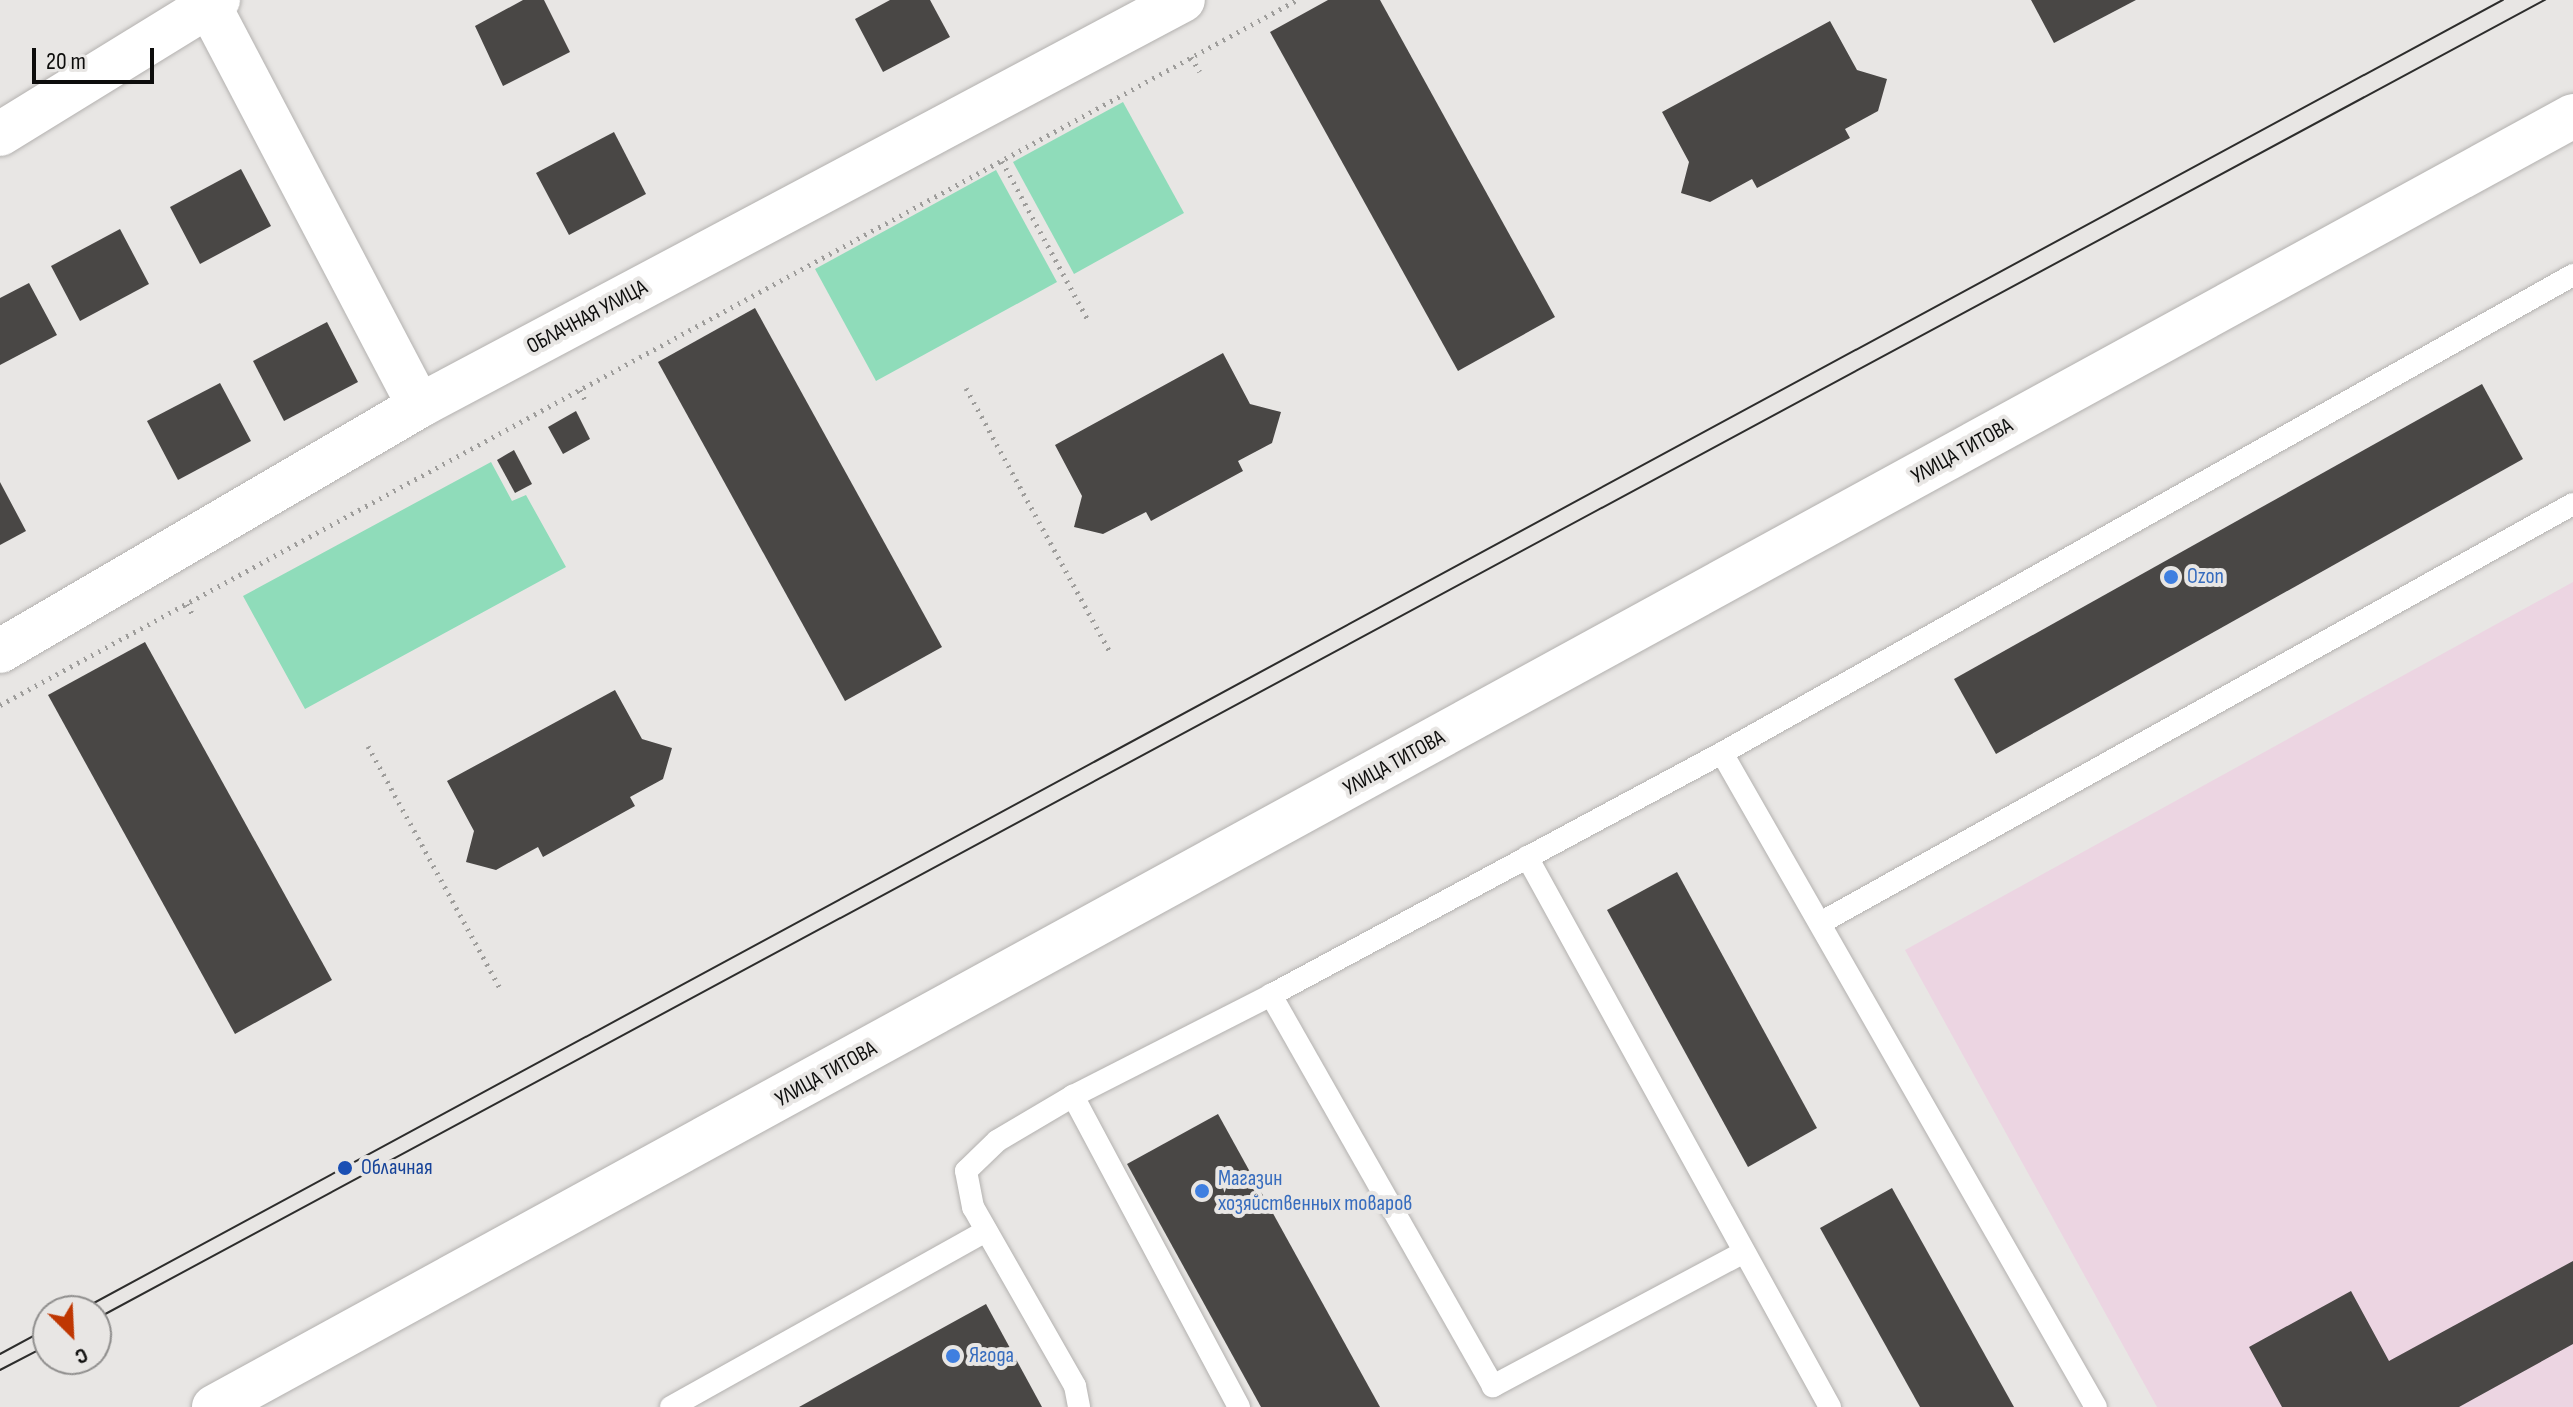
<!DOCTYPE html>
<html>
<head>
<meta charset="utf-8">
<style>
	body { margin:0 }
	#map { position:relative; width:2573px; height:1407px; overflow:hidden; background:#e8e6e4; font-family:"Sofia Sans Condensed",sans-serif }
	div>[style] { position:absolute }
	.education>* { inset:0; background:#ecd5e2 }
	.green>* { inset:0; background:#8fdcba }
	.building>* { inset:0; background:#494745 }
	.path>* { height:5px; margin-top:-2.5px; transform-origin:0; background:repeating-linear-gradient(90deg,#9e9d9b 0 2px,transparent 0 8px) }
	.roads { filter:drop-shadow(0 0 2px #b3b1af) drop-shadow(0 0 2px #b3b1af) }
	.lane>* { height:22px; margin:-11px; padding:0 11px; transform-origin:11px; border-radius:11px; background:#fff }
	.street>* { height:44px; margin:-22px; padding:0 22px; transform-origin:22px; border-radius:22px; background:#fff }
	.tram>* { height:2px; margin:-1px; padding:0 1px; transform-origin:1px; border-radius:1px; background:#2d2d2c }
	.dots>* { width:22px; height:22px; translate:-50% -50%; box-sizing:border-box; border:4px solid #e8e6e4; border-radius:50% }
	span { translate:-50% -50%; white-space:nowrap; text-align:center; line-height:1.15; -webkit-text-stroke:8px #e8e6e4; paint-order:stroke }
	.street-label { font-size:22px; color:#0d0d0c }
	.shop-label { font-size:22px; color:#366cbe }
	.left { translate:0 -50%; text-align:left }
	.transit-label { font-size:22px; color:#164399 }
	.north { position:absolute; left:32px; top:1295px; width:80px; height:80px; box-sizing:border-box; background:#e8e6e4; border:2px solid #908f8e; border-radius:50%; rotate:156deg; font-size:22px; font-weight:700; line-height:32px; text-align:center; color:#0d0d0c }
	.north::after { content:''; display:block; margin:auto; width:28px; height:36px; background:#bf3702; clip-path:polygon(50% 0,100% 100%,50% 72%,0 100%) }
	.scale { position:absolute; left:32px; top:48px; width:122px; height:36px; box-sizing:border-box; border:4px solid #0d0d0c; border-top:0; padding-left:10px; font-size:24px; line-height:28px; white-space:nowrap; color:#0d0d0c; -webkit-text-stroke:6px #e8e6e4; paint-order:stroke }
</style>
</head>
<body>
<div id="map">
	<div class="education">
		<i style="clip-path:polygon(2573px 582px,2573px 1407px,2157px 1407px,1905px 950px)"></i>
	</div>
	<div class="green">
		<i style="clip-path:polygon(1123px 102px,1184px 213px,1074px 274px,1013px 162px)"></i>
		<i style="clip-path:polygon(996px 170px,1057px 282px,876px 381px,815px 269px)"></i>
		<i style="clip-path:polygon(491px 462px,512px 501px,526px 495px,566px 567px,305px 709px,243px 596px)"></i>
	</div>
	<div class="building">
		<i style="clip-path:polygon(523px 0,544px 0,570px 52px,503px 86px,475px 26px)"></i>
		<i style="clip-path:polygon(890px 0,930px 0,950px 37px,883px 72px,855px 19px)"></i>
		<i style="clip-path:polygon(1328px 0,1380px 0,1555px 317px,1458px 371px,1270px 32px)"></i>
		<i style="clip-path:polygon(2031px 0,2136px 0,2054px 43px)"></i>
		<i style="clip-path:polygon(1830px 21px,1857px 70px,1887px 79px,1878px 111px,1845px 129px,1850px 138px,1757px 188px,1752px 179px,1710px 202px,1681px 193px,1689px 162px,1662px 112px)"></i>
		<i style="clip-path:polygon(614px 132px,646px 194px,569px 235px,536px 173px)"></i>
		<i style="clip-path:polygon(241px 169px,271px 226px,200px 264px,170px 207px)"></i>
		<i style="clip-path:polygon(120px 229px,149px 284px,80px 321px,51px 266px)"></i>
		<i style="clip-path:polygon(29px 283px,57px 335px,0 365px,0 298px)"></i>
		<i style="clip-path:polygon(755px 308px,942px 647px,845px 701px,658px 362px)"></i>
		<i style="clip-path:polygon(327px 322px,358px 382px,284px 421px,253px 361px)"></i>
		<i style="clip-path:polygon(1223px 353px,1250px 404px,1281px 412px,1272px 443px,1238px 461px,1243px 471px,1151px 521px,1146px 512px,1103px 534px,1074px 527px,1082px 496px,1055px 445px)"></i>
		<i style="clip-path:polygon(220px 383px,251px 441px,178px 480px,147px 421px)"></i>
		<i style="clip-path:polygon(2482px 384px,2523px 459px,1996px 754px,1954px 679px)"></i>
		<i style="clip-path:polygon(576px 411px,590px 439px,563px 454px,548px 427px)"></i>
		<i style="clip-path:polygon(514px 450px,532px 484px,515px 493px,497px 460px)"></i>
		<i style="clip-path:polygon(0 482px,26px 531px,0 545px)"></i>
		<i style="clip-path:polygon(145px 642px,332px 980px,235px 1034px,48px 695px)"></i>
		<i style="clip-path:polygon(615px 690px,642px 739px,672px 748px,663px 779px,630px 797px,635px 806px,543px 857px,538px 847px,496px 870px,466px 862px,474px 831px,447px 781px)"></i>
		<i style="clip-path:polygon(1677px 872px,1817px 1128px,1748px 1167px,1607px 910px)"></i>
		<i style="clip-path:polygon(1218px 1114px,1380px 1407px,1261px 1407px,1127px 1164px)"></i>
		<i style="clip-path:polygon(1892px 1188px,2014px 1407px,1920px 1407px,1820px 1228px)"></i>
		<i style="clip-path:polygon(2573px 1261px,2573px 1344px,2459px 1407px,2282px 1407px,2249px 1347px,2351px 1291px,2389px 1361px)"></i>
		<i style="clip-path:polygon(986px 1304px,1042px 1407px,799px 1407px)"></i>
	</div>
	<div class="path">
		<i style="left:1191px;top:57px;width:17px;rotate:59deg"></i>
		<i style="left:1002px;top:161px;width:181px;rotate:61.6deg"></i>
		<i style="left:966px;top:388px;width:303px;rotate:61.4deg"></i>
		<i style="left:580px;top:390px;width:11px;rotate:63deg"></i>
		<i style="left:187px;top:604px;width:15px;rotate:62deg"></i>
		<i style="left:0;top:705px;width:1476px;rotate:-28.53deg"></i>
		<i style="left:368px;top:746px;width:276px;rotate:61.4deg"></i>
	</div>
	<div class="roads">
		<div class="lane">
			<i style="left:1722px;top:753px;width:753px;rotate:60.24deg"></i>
			<i style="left:1527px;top:857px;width:628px;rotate:61.15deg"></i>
			<i style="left:1822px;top:922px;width:859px;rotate:-29.1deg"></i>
			<i style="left:1073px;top:1096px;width:88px;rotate:149.4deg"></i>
			<i style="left:997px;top:1141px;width:43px;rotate:135.9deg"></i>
			<i style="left:966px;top:1171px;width:37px;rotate:79deg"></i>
			<i style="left:973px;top:1207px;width:206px;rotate:60.3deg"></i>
			<i style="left:1075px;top:1386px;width:21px;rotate:79deg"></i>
			<i style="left:1744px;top:1252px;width:285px;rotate:151.9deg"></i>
			<i style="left:1493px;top:1386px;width:450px;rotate:-119.6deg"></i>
			<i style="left:1271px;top:995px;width:512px;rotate:-28.22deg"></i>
			<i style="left:1722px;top:753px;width:976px;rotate:-29.32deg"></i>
			<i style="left:671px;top:1407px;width:361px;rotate:-29.2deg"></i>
			<i style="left:1239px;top:1407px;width:353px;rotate:-118.1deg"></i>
			<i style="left:1073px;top:1096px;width:222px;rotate:-27deg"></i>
		</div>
		<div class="street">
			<i style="left:206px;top:0;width:458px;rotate:62.3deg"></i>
			<i style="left:0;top:134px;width:256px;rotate:-31.6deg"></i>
			<i style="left:0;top:651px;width:485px;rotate:-30.3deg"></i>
			<i style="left:419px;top:406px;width:865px;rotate:-27.99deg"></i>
			<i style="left:214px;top:1407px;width:2689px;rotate:-28.69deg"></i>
		</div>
	</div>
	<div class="tram">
		<i style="left:79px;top:1311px;width:2756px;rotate:-28.41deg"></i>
		<i style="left:96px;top:1319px;width:2782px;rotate:-28.31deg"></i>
		<i style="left:0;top:1354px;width:55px;rotate:-28.4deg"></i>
		<i style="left:0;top:1370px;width:54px;rotate:-27.5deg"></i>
	</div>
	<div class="dots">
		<i style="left:2171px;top:577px;background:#3f7fe0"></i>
		<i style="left:345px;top:1168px;background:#1a4fb4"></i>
		<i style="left:1202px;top:1191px;background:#3f7fe0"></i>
		<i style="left:953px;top:1356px;background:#3f7fe0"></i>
	</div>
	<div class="street-label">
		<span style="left:587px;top:317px;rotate:-28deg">ОБЛАЧНАЯ УЛИЦА</span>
		<span style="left:1962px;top:451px;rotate:-29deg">УЛИЦА ТИТОВА</span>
		<span style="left:1394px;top:763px;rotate:-29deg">УЛИЦА ТИТОВА</span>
		<span style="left:826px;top:1074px;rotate:-29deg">УЛИЦА ТИТОВА</span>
	</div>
	<div class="shop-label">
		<span class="left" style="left:2187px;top:577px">Ozon</span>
		<span class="left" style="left:1218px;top:1191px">Магазин<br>хозяйственных товаров</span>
		<span class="left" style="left:969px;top:1356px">Ягода</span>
	</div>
	<div class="transit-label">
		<span class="left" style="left:361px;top:1168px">Облачная</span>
	</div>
	<div class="north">С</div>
	<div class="scale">20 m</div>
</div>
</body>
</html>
